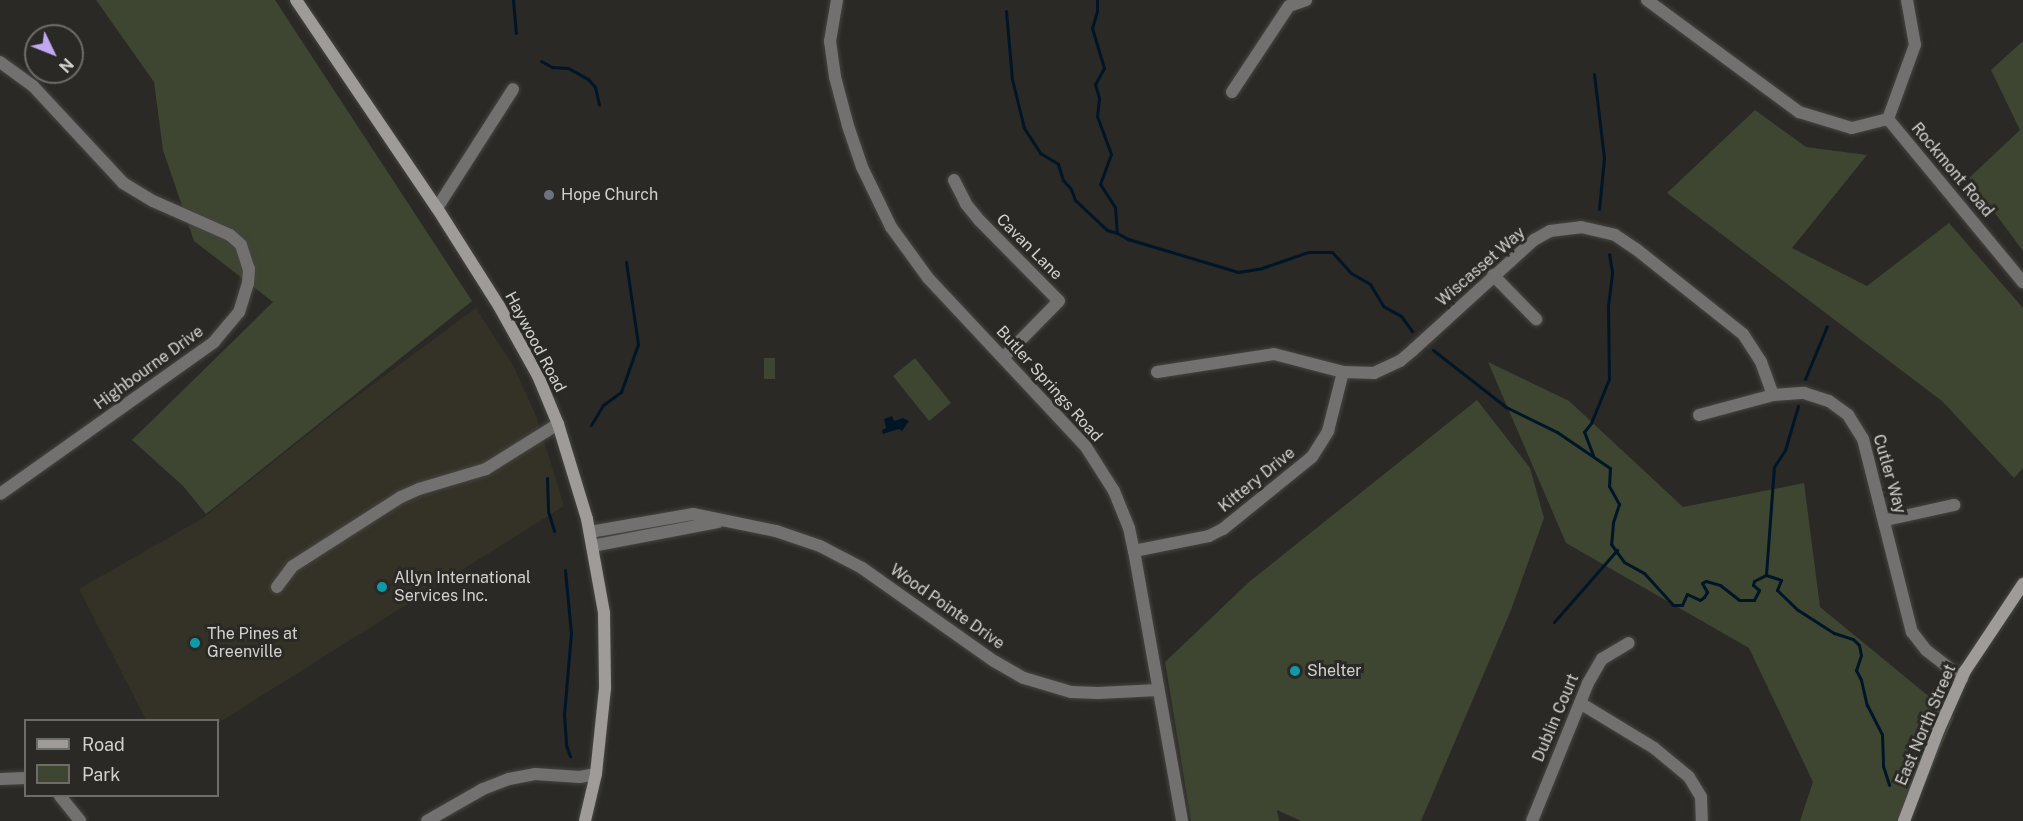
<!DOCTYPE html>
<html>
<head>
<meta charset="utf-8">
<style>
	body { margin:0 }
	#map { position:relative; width:2023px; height:821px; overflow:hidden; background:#2a2925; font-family:"Public Sans",sans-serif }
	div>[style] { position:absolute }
	.built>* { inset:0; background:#343127 }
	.green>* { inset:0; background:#3e4631 }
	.water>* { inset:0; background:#001627 }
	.stream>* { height:3px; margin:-1.5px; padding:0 1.5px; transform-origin:1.5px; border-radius:1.5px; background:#001627 }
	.roads { filter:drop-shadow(0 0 2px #454440) drop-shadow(0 0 2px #454440) }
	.street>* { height:12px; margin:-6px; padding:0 6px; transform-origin:6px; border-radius:6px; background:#737170 }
	.secondary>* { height:12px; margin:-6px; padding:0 6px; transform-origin:6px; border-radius:6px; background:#9e9b98 }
	.dots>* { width:16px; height:16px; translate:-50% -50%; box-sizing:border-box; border:3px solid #2a2925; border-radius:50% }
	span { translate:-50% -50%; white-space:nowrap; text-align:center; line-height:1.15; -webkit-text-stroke:6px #2a2925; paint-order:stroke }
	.street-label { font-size:16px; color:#d2d1ce }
	.poi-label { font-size:16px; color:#d2d1ce }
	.left { translate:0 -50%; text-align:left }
	.legend { position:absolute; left:24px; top:719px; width:195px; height:78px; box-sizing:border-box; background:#2a2925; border:2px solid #6d6c69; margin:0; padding:8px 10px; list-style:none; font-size:18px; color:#d2d1ce }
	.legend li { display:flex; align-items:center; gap:12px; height:30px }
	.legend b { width:30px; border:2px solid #6d6c69 }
	.north { position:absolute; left:24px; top:24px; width:60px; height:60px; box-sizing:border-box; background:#2a2925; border:2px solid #6d6c69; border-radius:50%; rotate:133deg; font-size:16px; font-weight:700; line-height:24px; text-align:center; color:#d2d1ce }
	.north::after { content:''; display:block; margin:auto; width:21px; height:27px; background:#c1a8f3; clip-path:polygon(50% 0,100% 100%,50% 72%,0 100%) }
</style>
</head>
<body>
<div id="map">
	<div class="built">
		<i style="clip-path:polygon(476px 308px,514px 367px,537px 418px,564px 506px,218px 723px,218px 720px,146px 720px,79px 589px,203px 518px,341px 408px)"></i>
	</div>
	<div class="green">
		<i style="clip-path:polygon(96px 0,275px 0,472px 301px,206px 514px,183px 486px,132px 440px,273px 302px,194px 241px,163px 150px,154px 82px)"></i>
		<i style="clip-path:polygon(2023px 41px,2023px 251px,1969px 178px,2020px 130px,1991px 70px)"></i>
		<i style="clip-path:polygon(1755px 110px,1806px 147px,1867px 155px,1792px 248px,1867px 286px,1949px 223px,2023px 308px,2023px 468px,2014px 478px,1942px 401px,1667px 193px)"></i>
		<i style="clip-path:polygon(764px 358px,775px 358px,775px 379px,764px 379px)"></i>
		<i style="clip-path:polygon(915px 358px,951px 403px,929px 421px,893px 376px)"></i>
		<i style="clip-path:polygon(1488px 362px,1569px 401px,1683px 507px,1804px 483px,1820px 607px,1954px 717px,1909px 821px,1800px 821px,1813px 782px,1749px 648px,1566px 543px)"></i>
		<i style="clip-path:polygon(1477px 400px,1530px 468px,1544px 518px,1511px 610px,1421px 821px,1301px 821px,1277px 810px,1279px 821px,1191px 821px,1165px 662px,1249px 582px)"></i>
	</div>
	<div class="water">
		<i style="clip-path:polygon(892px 416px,894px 421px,903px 418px,909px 421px,902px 431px,899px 429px,883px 434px,882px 430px,886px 428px,884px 419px)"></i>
	</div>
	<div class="stream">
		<i style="left:513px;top:0;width:33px;rotate:85deg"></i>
		<i style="left:1097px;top:0;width:11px;rotate:90deg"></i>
		<i style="left:1097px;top:11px;width:18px;rotate:106deg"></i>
		<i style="left:1092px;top:28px;width:42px;rotate:73.3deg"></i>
		<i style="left:1104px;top:68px;width:18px;rotate:119deg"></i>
		<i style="left:1095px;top:84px;width:15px;rotate:74deg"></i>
		<i style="left:1099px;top:98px;width:18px;rotate:96deg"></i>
		<i style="left:1097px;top:116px;width:40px;rotate:69.8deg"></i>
		<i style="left:1111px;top:154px;width:32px;rotate:110deg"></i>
		<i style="left:1100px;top:184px;width:27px;rotate:57deg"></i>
		<i style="left:1115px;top:207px;width:26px;rotate:86deg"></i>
		<i style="left:1117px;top:233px;width:13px;rotate:29deg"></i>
		<i style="left:1128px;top:239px;width:115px;rotate:16.7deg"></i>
		<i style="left:1238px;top:272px;width:24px;rotate:-9deg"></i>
		<i style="left:1262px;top:268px;width:49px;rotate:-19.2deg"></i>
		<i style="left:1308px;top:252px;width:24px"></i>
		<i style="left:1332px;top:252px;width:28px;rotate:48deg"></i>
		<i style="left:1351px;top:273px;width:22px;rotate:30deg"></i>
		<i style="left:1370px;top:284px;width:26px;rotate:59deg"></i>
		<i style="left:1383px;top:306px;width:21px;rotate:29deg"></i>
		<i style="left:1401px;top:316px;width:19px;rotate:54deg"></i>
		<i style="left:1006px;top:11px;width:68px;rotate:85deg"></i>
		<i style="left:1012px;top:79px;width:50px;rotate:76.2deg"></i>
		<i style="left:1024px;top:128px;width:30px;rotate:57deg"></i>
		<i style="left:1040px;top:153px;width:21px;rotate:31deg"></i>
		<i style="left:1058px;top:164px;width:17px;rotate:73deg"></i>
		<i style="left:1063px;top:180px;width:12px;rotate:48deg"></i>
		<i style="left:1071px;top:189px;width:12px;rotate:70deg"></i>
		<i style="left:1075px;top:200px;width:44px;rotate:43.2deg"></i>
		<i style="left:1107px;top:230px;width:10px;rotate:17deg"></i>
		<i style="left:541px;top:61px;width:13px;rotate:29deg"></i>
		<i style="left:552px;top:67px;width:16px;rotate:4deg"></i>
		<i style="left:568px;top:68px;width:23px;rotate:29deg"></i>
		<i style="left:588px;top:79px;width:11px;rotate:49deg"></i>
		<i style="left:595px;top:87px;width:18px;rotate:77deg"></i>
		<i style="left:1594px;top:74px;width:85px;rotate:83.2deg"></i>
		<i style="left:1604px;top:158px;width:51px;rotate:95.6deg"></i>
		<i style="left:1433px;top:350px;width:93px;rotate:38deg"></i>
		<i style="left:1506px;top:407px;width:57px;rotate:26.1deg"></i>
		<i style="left:1557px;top:432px;width:64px;rotate:34.2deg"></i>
		<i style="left:1610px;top:468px;width:18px;rotate:93deg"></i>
		<i style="left:1609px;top:486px;width:21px;rotate:61deg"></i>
		<i style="left:1619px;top:504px;width:20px;rotate:108deg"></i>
		<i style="left:1613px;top:523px;width:21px;rotate:95deg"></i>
		<i style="left:1611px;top:544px;width:22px;rotate:54deg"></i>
		<i style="left:1624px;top:562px;width:23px;rotate:29deg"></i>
		<i style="left:1644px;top:573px;width:43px;rotate:47.8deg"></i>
		<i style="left:1673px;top:605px;width:9px"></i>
		<i style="left:1682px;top:605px;width:12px;rotate:-66deg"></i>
		<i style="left:1687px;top:594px;width:14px;rotate:25deg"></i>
		<i style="left:1700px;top:600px;width:5px;rotate:-37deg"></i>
		<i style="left:1704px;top:597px;width:6px;rotate:-59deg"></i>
		<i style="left:1707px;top:592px;width:10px;rotate:-119deg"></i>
		<i style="left:1702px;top:583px;width:4px;rotate:-27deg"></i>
		<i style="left:1706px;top:581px;width:15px;rotate:16deg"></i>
		<i style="left:1720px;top:585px;width:24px;rotate:38deg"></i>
		<i style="left:1739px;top:600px;width:15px"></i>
		<i style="left:1754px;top:600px;width:11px;rotate:-63deg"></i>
		<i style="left:1759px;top:590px;width:8px;rotate:-140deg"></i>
		<i style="left:1753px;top:585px;width:4px;rotate:-76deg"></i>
		<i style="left:1754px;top:581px;width:13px;rotate:-27deg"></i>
		<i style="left:1766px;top:575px;width:16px;rotate:18deg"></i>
		<i style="left:1781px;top:580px;width:11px;rotate:112deg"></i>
		<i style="left:1777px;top:590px;width:29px;rotate:44deg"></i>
		<i style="left:1798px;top:610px;width:43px;rotate:32.6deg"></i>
		<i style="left:1834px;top:633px;width:20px;rotate:18deg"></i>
		<i style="left:1853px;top:639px;width:8px;rotate:45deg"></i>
		<i style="left:1859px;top:645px;width:10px;rotate:79deg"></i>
		<i style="left:1861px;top:655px;width:16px;rotate:108deg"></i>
		<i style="left:1856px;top:670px;width:11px;rotate:63deg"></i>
		<i style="left:1861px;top:680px;width:26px;rotate:77deg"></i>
		<i style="left:1867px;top:705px;width:33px;rotate:63deg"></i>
		<i style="left:1882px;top:734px;width:32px;rotate:88deg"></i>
		<i style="left:1883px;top:766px;width:20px;rotate:72deg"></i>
		<i style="left:1805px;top:379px;width:57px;rotate:-67.5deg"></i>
		<i style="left:591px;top:425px;width:23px;rotate:-59deg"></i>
		<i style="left:603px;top:405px;width:22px;rotate:-36deg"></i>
		<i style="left:621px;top:392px;width:51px;rotate:-70.5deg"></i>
		<i style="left:638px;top:344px;width:83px;rotate:-98.3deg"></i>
		<i style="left:1593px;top:455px;width:25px;rotate:-111deg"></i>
		<i style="left:1584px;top:432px;width:11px;rotate:-52deg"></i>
		<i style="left:1591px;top:423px;width:48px;rotate:-67.8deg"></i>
		<i style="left:1609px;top:379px;width:73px;rotate:-90.8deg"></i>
		<i style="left:1608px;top:306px;width:34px;rotate:-83deg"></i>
		<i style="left:1612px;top:272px;width:18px;rotate:-99deg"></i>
		<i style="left:547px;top:478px;width:33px;rotate:88deg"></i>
		<i style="left:548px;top:511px;width:21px;rotate:73deg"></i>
		<i style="left:565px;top:570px;width:63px;rotate:84.6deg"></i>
		<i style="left:571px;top:633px;width:81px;rotate:94.9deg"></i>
		<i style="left:564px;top:714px;width:31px;rotate:86deg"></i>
		<i style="left:566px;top:745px;width:12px;rotate:70deg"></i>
		<i style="left:1766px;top:575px;width:108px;rotate:-85.8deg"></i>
		<i style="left:1774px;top:467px;width:20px;rotate:-57deg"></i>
		<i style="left:1785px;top:450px;width:46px;rotate:-73.5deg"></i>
		<i style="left:1554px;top:622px;width:96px;rotate:-48.8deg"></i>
	</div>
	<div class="roads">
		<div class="street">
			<i style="left:837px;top:0;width:42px;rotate:99.7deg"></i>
			<i style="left:830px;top:41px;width:36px;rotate:82deg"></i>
			<i style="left:835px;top:77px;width:51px;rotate:75.1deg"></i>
			<i style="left:848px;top:126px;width:43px;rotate:71.1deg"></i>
			<i style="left:862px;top:167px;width:67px;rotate:64.2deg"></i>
			<i style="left:891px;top:227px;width:63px;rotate:54deg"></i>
			<i style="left:928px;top:278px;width:231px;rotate:46.9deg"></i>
			<i style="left:1086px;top:447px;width:52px;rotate:57.5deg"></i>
			<i style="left:1114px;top:491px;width:40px;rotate:68deg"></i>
			<i style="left:1129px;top:528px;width:24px;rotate:78deg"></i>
			<i style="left:1134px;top:551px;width:274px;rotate:79.9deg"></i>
			<i style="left:1647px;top:0;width:189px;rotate:36.4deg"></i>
			<i style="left:1799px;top:112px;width:55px;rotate:16.8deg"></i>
			<i style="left:1852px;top:128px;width:37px;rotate:-14deg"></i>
			<i style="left:1289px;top:6px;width:18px;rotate:-19deg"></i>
			<i style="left:0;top:62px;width:41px;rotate:36deg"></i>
			<i style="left:33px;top:86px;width:132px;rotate:47.1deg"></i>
			<i style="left:123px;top:183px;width:35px;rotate:31deg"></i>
			<i style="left:153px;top:201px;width:84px;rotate:23.8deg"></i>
			<i style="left:230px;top:235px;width:15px;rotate:42deg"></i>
			<i style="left:241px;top:245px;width:25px;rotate:72deg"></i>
			<i style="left:249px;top:269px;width:14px;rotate:94deg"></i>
			<i style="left:248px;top:283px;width:30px;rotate:107deg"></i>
			<i style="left:239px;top:312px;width:39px;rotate:130deg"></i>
			<i style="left:214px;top:342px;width:262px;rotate:144.6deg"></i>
			<i style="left:1232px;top:92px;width:103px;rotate:-56.5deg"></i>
			<i style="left:1888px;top:119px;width:212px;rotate:50.4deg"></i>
			<i style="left:1888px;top:119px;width:79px;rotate:-70deg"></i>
			<i style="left:1915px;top:45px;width:46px;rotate:-100.1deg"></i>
			<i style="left:954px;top:180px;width:27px;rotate:63deg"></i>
			<i style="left:966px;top:204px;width:22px;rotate:51deg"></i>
			<i style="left:980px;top:221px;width:112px;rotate:45.4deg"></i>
			<i style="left:1059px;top:301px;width:78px;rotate:134.5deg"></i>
			<i style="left:437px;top:208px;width:141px;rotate:-57.4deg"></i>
			<i style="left:1493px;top:275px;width:62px;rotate:45.7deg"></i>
			<i style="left:1157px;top:372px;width:118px;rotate:-8.7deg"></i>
			<i style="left:1274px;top:354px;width:71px;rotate:14.6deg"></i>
			<i style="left:1343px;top:372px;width:31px;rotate:2deg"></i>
			<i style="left:1374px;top:373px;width:29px;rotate:-25deg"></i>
			<i style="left:1400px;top:361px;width:17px;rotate:-40deg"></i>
			<i style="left:1413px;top:350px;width:164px;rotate:-42.3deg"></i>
			<i style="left:1534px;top:240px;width:18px;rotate:-29deg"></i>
			<i style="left:1550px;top:231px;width:31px;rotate:-7deg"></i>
			<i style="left:1581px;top:227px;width:35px;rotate:13deg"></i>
			<i style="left:1615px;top:235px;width:25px;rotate:34deg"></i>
			<i style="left:1636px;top:249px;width:137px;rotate:38.5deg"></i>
			<i style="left:1743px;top:334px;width:33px;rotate:57deg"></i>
			<i style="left:1761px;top:362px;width:35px;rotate:70deg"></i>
			<i style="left:1699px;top:415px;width:77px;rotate:-15.1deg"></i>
			<i style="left:1773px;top:395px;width:31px;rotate:-4deg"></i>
			<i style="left:1804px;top:393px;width:26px;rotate:18deg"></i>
			<i style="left:1829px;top:401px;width:24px;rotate:36deg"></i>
			<i style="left:1848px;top:415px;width:28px;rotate:58deg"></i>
			<i style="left:1863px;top:439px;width:199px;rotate:75.8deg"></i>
			<i style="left:1912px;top:632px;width:23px;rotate:52deg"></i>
			<i style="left:1926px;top:650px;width:46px;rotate:37.9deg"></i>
			<i style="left:1886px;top:520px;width:70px;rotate:-12.4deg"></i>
			<i style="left:590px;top:532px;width:105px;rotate:-9.9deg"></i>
			<i style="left:693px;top:514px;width:85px;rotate:11.6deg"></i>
			<i style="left:776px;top:531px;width:46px;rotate:18.8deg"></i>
			<i style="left:820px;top:546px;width:47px;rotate:27.6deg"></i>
			<i style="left:862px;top:568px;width:161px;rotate:35.2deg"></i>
			<i style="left:994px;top:661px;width:34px;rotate:30deg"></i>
			<i style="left:1024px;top:678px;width:49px;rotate:16.6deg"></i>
			<i style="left:1071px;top:692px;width:27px;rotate:2deg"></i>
			<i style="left:1098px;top:693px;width:60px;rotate:-2.9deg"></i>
			<i style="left:592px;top:546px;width:128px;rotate:-10.8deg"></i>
			<i style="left:1134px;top:551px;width:76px;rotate:-11.3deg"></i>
			<i style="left:1209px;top:536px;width:16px;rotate:-27deg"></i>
			<i style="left:1223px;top:529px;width:114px;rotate:-39deg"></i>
			<i style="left:1312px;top:457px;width:31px;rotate:-58deg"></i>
			<i style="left:1328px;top:431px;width:61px;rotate:-75.7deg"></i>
			<i style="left:277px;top:587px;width:26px;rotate:-53deg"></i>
			<i style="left:293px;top:566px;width:128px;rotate:-32.6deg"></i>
			<i style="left:401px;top:497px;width:20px;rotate:-24deg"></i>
			<i style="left:419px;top:489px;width:70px;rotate:-16.6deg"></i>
			<i style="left:486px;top:469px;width:85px;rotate:-32deg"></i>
			<i style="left:1580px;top:703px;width:87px;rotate:31.3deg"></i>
			<i style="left:1654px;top:748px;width:45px;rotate:39.6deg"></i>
			<i style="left:1689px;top:777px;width:23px;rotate:59deg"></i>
			<i style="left:1701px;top:797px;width:24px;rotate:88deg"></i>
			<i style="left:0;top:779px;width:26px;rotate:-2deg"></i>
			<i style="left:60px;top:796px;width:32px;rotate:51deg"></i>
			<i style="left:427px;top:821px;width:64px;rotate:-29.7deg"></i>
			<i style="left:483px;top:789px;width:28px;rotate:-21deg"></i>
			<i style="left:509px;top:779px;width:26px;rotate:-11deg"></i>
			<i style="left:535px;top:774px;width:45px;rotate:3.8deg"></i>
			<i style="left:580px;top:777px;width:16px;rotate:-11deg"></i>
			<i style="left:1532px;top:821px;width:149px;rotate:-67.9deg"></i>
			<i style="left:1588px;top:683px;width:28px;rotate:-60deg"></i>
			<i style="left:1602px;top:659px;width:31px;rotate:-31deg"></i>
		</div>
		<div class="secondary">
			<i style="left:296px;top:0;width:251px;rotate:55.9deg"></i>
			<i style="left:437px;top:208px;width:116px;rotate:57.7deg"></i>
			<i style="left:499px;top:306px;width:80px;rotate:60.9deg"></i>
			<i style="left:538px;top:376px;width:52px;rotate:67.4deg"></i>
			<i style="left:558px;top:424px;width:99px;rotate:73deg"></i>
			<i style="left:587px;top:519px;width:96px;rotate:79.7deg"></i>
			<i style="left:604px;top:613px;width:75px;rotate:89.2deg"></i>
			<i style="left:605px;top:688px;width:86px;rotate:96deg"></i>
			<i style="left:596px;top:774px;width:48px;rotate:103.2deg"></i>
			<i style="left:1904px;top:821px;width:98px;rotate:-69.2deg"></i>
			<i style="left:1939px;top:729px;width:64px;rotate:-65.9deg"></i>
			<i style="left:1965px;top:671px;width:105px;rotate:-56.3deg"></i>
		</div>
	</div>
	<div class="dots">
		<i style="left:549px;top:195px;background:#6b7280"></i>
		<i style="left:382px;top:587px;background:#0f9aa8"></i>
		<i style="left:195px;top:643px;background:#0f9aa8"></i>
		<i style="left:1295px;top:671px;background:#0f9aa8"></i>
	</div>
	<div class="street-label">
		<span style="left:1952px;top:170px;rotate:50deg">Rockmont Road</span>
		<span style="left:1029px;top:247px;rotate:45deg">Cavan Lane</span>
		<span style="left:1481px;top:267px;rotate:-41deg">Wiscasset Way</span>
		<span style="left:535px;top:342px;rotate:62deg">Haywood Road</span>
		<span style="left:149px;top:368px;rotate:-36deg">Highbourne Drive</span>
		<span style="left:1049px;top:384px;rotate:48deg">Butler Springs Road</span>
		<span style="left:1889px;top:474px;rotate:74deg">Cutler Way</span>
		<span style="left:1257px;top:480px;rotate:-39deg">Kittery Drive</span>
		<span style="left:947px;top:607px;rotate:35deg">Wood Pointe Drive</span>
		<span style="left:1556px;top:718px;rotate:-67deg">Dublin Court</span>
		<span style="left:1926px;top:725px;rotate:-67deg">East North Street</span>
	</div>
	<div class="poi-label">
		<span class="left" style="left:561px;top:195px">Hope Church</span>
		<span class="left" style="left:394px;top:587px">Allyn International<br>Services Inc.</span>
		<span class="left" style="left:207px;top:643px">The Pines at<br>Greenville</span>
		<span class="left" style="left:1307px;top:671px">Shelter</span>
	</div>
	<ul class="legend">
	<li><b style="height:8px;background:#9e9b98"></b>Road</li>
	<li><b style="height:16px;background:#3e4631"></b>Park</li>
	</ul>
	<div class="north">N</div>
</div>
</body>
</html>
